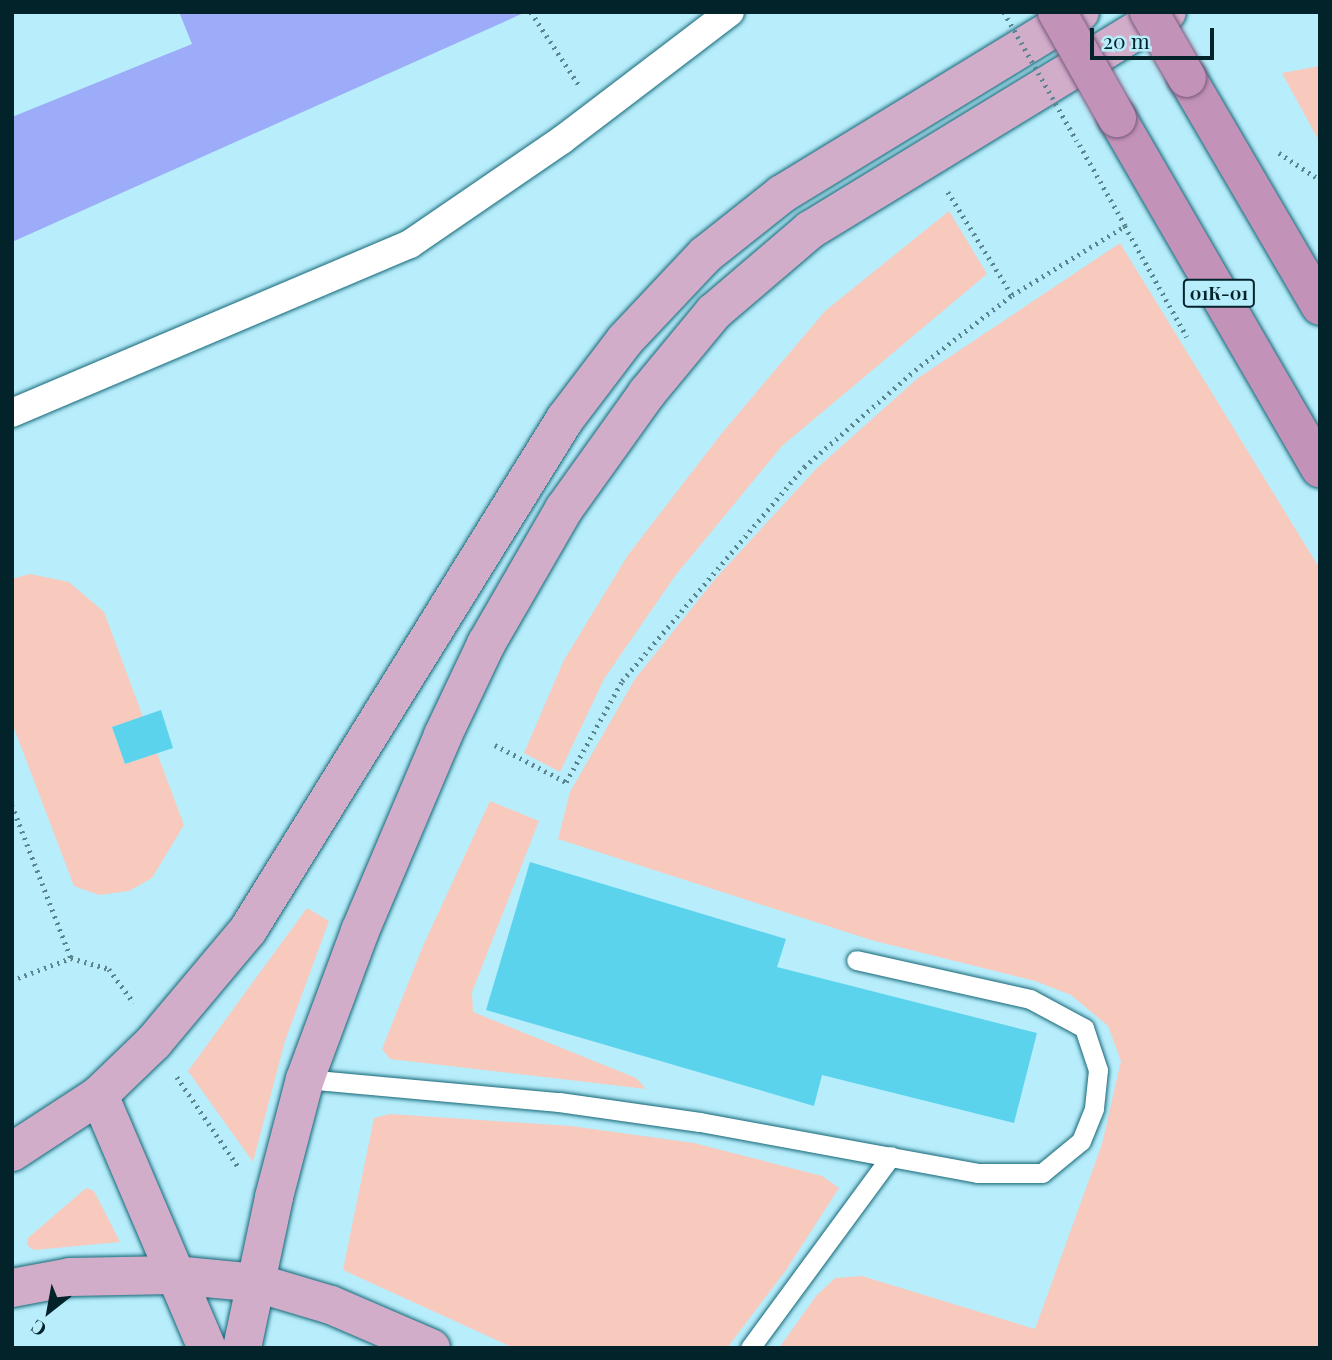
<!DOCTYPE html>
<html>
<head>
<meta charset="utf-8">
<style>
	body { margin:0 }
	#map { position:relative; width:1332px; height:1360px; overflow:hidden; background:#b8eefc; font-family:"Playfair Display",serif }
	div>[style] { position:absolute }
	.green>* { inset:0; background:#f8c9bd }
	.water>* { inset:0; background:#9cacf8 }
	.pier>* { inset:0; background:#b8eefc }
	.building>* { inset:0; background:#5cd3ed }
	.path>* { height:4.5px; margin-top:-2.25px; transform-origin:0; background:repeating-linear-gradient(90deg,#5a858f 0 2px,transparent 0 7px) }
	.roads { filter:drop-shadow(0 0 2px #166777) drop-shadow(0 0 2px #166777) }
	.service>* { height:19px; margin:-9.5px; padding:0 9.5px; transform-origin:9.5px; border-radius:9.5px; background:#fff }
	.pedestrian>* { height:28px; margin:-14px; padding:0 14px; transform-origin:14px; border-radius:14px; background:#fff }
	.primary>* { height:38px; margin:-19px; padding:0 19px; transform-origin:19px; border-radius:19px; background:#d2adca }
	.trunk>* { height:38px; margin:-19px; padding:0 19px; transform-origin:19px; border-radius:19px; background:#c392b8 }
	.path-bridge>* { height:4.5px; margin-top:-2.25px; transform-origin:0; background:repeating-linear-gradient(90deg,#5a858f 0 2px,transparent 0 7px) }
	.bridges { filter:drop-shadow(0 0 2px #76597b) drop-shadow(0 0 2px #76597b) }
	.trunk-bridge>* { height:38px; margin:-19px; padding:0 19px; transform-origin:19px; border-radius:19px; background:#c392b8 }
	span { translate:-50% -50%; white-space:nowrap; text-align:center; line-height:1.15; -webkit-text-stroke:5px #b8eefc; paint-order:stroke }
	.shield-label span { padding:2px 5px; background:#b8eefc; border:2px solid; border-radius:5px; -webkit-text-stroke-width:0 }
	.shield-label { font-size:18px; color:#03232a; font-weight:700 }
	.frame { position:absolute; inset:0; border:14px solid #03232a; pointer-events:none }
	.north { position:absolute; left:14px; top:1276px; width:70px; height:70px; -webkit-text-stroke:5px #b8eefc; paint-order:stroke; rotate:211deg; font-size:19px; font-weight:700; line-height:28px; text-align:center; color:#03232a }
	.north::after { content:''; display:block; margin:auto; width:24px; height:32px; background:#03232a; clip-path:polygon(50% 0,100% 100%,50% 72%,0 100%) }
	.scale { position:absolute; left:1090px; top:28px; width:124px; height:32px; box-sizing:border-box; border:4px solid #03232a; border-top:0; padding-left:9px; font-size:21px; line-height:24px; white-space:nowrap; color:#03232a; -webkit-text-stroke:5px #b8eefc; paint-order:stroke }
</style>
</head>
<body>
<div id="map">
	<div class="green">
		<i style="clip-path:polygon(1320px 66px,1320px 143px,1282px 73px)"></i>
		<i style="clip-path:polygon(949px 211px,987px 274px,782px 446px,675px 576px,604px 679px,560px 772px,524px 753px,564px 660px,628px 555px,722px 433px,825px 311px)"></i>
		<i style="clip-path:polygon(1120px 243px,1320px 569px,1320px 1348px,779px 1348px,816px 1296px,835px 1278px,862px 1276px,1035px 1329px,1102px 1144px,1121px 1061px,1108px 1026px,1071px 995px,1035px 981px,871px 940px,558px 839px,570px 792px,635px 679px,716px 578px,816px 469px,918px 378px)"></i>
		<i style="clip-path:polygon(30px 574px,69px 582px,104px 612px,143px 717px,112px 727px,125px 764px,157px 753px,184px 825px,152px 878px,129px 891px,99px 895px,74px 886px,12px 723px,12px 579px)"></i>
		<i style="clip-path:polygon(490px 801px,539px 821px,472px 992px,473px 1012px,636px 1078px,646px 1089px,390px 1059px,382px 1049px,423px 946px)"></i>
		<i style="clip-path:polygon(307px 908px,329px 921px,285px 1041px,253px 1162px,188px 1071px)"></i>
		<i style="clip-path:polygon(390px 1114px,571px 1126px,694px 1143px,822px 1176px,839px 1188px,786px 1270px,727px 1348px,514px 1348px,343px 1270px,374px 1118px)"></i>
		<i style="clip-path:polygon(86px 1188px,94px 1191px,120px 1242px,34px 1250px,27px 1245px,28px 1238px)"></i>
	</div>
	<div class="water">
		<i style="clip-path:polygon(12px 12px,526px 12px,12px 242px)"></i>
	</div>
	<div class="pier">
		<i style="clip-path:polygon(12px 12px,179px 12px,192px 44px,12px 117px)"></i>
	</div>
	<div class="building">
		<i style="clip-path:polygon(161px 710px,173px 748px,125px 764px,112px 727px)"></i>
		<i style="clip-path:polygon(530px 862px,786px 939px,777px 967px,1037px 1033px,1014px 1123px,822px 1075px,814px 1106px,486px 1010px)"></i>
	</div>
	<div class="path">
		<i style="left:531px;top:12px;width:87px;rotate:56.7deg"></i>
		<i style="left:1279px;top:153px;width:49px;rotate:33.4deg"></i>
		<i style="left:948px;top:192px;width:121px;rotate:58.1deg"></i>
		<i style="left:1125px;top:226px;width:127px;rotate:60.8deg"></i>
		<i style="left:495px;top:745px;width:80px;rotate:27.5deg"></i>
		<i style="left:566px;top:782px;width:115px;rotate:-61deg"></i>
		<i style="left:622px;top:681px;width:281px;rotate:-49.6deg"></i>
		<i style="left:804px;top:467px;width:147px;rotate:-41.1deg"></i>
		<i style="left:915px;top:370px;width:123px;rotate:-37.7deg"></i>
		<i style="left:1012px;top:295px;width:132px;rotate:-31.4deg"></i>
		<i style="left:1125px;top:226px;width:98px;rotate:-119.5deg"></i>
		<i style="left:12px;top:805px;width:164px;rotate:68.9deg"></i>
		<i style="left:71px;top:958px;width:40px;rotate:16deg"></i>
		<i style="left:109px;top:969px;width:42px;rotate:53.7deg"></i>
		<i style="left:18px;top:978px;width:57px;rotate:-20.7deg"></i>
		<i style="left:177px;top:1077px;width:110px;rotate:55.7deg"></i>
	</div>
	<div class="roads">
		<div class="service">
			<i style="left:305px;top:1079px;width:255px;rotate:5.2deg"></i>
			<i style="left:559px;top:1102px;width:142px;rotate:8.1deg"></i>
			<i style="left:700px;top:1122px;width:282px;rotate:10.4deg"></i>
			<i style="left:977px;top:1173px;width:65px"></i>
			<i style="left:1042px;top:1173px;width:50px;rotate:-39.4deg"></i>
			<i style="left:1081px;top:1141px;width:35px;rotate:-68deg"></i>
			<i style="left:1094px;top:1108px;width:38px;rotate:-84deg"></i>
			<i style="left:1098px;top:1070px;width:44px;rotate:-108.4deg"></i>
			<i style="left:1084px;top:1028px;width:61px;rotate:-151.8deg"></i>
			<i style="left:1030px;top:999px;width:178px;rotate:-167.4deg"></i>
			<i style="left:750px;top:1348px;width:238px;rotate:-53.7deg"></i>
		</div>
		<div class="pedestrian">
			<i style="left:12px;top:413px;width:432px;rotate:-23deg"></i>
			<i style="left:410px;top:244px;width:184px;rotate:-34.4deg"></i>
			<i style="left:562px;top:140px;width:211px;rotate:-37.3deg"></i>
		</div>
		<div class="primary">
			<i style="left:99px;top:1095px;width:275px;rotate:66.9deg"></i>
			<i style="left:12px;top:1152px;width:104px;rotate:-33.2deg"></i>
			<i style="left:99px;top:1095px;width:76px;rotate:-43.9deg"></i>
			<i style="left:154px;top:1042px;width:146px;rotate:-50deg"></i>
			<i style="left:248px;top:930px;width:601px;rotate:-58.19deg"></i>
			<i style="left:565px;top:419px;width:99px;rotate:-52.8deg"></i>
			<i style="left:625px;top:340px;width:117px;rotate:-46.7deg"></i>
			<i style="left:705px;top:255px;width:98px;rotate:-38.4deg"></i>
			<i style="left:782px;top:194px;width:349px;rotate:-31.4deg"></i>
			<i style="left:12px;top:1288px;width:59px;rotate:-10.7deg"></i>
			<i style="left:70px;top:1277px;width:104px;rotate:-1.1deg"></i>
			<i style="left:174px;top:1275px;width:83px;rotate:5.5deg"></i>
			<i style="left:257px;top:1283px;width:77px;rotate:16.6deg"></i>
			<i style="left:331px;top:1305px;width:109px;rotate:23.3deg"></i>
			<i style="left:242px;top:1348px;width:154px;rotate:-78deg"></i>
			<i style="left:274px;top:1197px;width:122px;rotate:-75.3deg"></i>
			<i style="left:305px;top:1079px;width:158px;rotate:-69.6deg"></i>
			<i style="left:360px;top:931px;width:213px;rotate:-67deg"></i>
			<i style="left:443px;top:735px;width:101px;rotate:-64.7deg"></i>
			<i style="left:486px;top:644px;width:156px;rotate:-60deg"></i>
			<i style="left:564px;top:509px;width:143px;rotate:-54.4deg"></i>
			<i style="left:647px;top:393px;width:105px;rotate:-50.4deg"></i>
			<i style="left:714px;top:312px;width:126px;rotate:-40.5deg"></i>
			<i style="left:810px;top:230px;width:418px;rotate:-31.4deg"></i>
		</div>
		<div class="trunk">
			<i style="left:1187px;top:78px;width:264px;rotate:59.7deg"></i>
			<i style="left:1117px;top:118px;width:405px;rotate:59.9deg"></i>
		</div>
	</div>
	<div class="path-bridge">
		<i style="left:1004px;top:12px;width:148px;rotate:60.5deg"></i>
	</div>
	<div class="bridges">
		<div class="trunk-bridge">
			<i style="left:1057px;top:12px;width:122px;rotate:60.5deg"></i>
			<i style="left:1149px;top:12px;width:76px;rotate:60.1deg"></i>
		</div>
	</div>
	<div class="shield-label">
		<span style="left:1219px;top:293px">01К-01</span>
	</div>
	<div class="frame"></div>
	<div class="north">С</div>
	<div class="scale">20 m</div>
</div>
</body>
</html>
